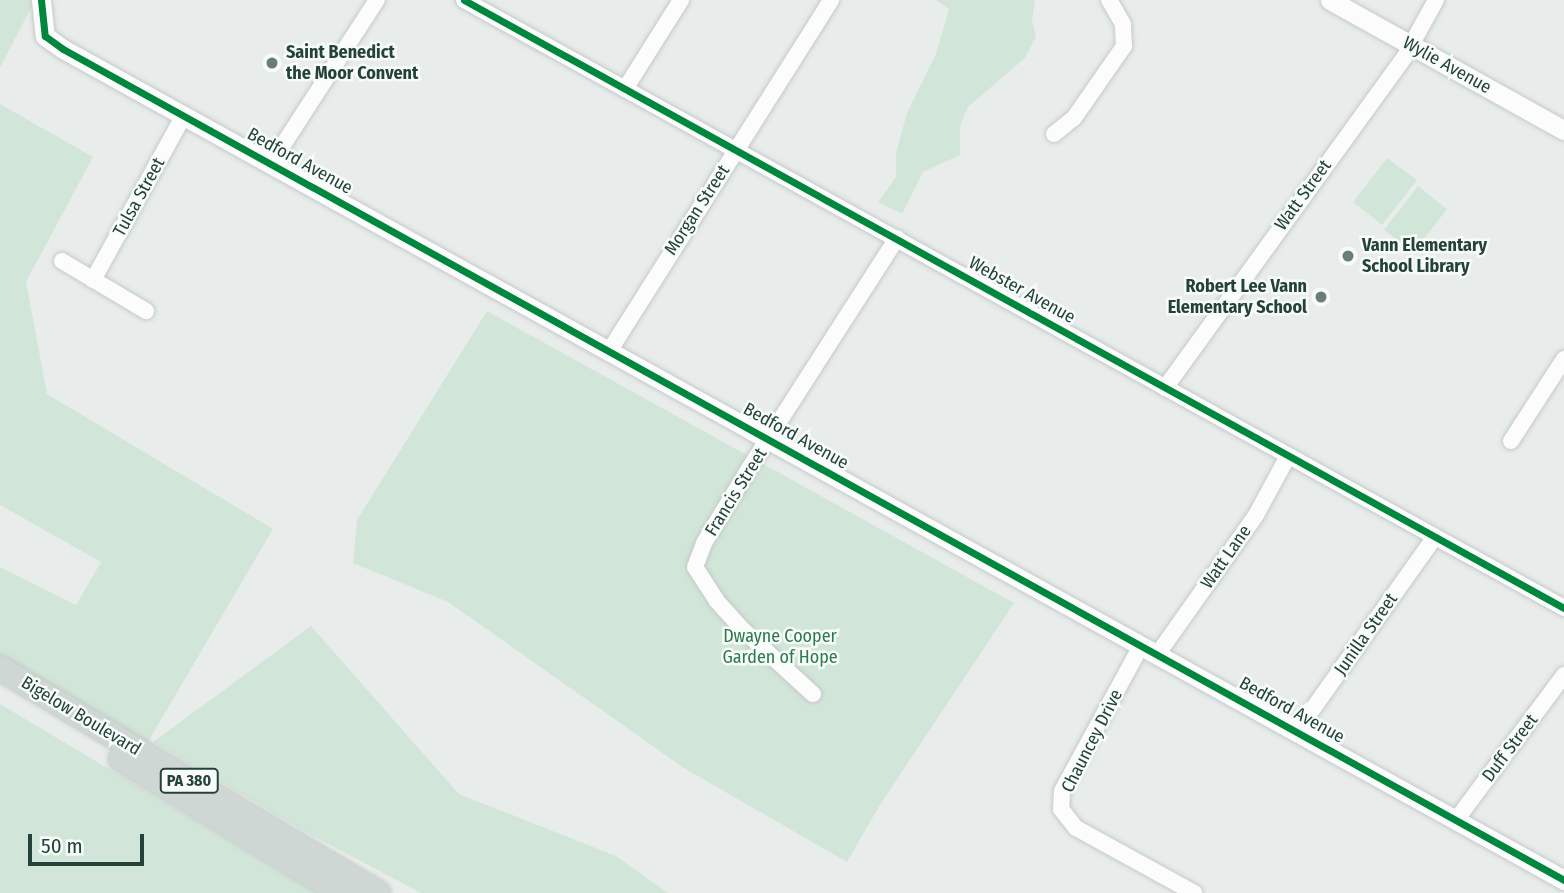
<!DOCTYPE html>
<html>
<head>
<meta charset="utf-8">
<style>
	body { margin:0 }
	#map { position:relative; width:1564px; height:893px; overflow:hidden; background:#e8edeb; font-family:"Fira Sans Condensed",sans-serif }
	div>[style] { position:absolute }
	.green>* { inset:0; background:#d1e6d8 }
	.roads { filter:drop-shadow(0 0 2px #c5cac8) drop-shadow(0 0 2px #c5cac8) }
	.minor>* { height:16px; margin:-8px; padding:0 8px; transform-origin:8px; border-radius:8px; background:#fcfcfc }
	.tertiary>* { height:19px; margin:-9.5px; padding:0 9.5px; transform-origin:9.5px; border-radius:9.5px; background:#fcfcfc }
	.primary>* { height:24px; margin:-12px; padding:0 12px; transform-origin:12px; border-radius:12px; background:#cfd7d5 }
	.cycleway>* { height:7px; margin:-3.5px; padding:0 3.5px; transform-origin:3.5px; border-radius:3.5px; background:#00873e }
	.dots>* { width:19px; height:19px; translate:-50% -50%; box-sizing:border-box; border:4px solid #f7fbf9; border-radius:50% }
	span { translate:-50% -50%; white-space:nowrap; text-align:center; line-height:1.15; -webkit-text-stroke:5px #f7fbf9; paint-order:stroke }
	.shield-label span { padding:2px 5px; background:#f7fbf9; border:2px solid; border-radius:5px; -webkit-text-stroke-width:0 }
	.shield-label { font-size:16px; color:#24423a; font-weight:700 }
	.poi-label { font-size:18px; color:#24423a; font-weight:700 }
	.left { translate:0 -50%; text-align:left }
	.right { translate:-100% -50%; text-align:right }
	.street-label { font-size:18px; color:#24423a }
	.park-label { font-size:18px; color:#2d7a4b }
	.scale { position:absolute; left:28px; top:834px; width:116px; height:32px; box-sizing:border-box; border:4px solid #24423a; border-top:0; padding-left:9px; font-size:21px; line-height:24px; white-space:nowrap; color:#24423a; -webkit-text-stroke:5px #f7fbf9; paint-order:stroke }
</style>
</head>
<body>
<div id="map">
	<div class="green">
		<i style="clip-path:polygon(0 0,35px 0,0 68px)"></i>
		<i style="clip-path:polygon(936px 0,1035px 0,1032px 21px,1036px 37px,1025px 58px,968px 107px,960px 126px,960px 155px,923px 172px,902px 214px,878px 202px,896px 177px,896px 153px,907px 113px,936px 54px,949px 9px)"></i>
		<i style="clip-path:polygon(0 104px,93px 157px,26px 282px,47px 394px,273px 529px,142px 752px,0 668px,0 567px,76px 605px,101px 562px,0 505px)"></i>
		<i style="clip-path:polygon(1387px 158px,1417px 180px,1382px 225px,1353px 202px)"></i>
		<i style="clip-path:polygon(1418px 186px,1447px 209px,1413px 253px,1384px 230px)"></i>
		<i style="clip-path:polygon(487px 311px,1014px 603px,878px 808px,847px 862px,684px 768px,448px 602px,353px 563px,357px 520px)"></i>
		<i style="clip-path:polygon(311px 626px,459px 794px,616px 856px,668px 893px,421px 893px,300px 829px,153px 742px)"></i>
		<i style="clip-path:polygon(0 704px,114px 772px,318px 893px,0 893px)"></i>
	</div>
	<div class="roads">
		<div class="minor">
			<i style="left:464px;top:0;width:1257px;rotate:28.93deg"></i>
			<i style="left:625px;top:89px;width:105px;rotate:-57.8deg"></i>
			<i style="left:1054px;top:134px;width:26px;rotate:-39deg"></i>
			<i style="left:1074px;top:118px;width:88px;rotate:-55.2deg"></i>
			<i style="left:1124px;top:46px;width:22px;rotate:-93deg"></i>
			<i style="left:1123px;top:24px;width:28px;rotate:-120deg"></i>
			<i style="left:272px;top:162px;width:193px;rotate:-57.1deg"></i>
			<i style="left:62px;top:261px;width:98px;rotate:30.8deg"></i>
			<i style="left:93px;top:280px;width:188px;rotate:-61.1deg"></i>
			<i style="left:610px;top:350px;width:414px;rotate:-57.7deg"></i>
			<i style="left:1165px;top:388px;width:407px;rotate:-54.1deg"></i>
			<i style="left:1404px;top:58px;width:66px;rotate:-61.1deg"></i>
			<i style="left:1511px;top:441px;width:98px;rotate:-57.1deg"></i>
			<i style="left:1141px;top:646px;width:165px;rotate:118.6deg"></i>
			<i style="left:1062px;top:791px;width:18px;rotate:93deg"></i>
			<i style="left:1061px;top:809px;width:24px;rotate:52deg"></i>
			<i style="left:1076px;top:828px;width:135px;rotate:28.8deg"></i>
			<i style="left:1157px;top:655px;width:171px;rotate:-54.7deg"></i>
			<i style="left:1256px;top:515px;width:67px;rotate:-61.5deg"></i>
			<i style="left:813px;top:694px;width:95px;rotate:-137.6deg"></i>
			<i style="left:743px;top:630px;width:39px;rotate:-132deg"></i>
			<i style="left:717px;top:601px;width:40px;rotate:-122.9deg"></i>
			<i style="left:695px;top:567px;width:26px;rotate:-69deg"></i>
			<i style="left:704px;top:543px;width:89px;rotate:-58.8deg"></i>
			<i style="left:750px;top:467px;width:272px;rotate:-57.3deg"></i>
			<i style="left:1297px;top:731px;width:238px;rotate:-54.6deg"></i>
			<i style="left:1456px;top:820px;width:181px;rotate:-53.3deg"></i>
		</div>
		<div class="tertiary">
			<i style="left:41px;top:0;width:36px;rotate:84deg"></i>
			<i style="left:45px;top:36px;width:22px;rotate:36deg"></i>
			<i style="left:63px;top:49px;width:1716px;rotate:28.97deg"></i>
			<i style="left:1330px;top:0;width:268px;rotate:29.1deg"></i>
		</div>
		<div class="primary">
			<i style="left:0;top:668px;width:440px;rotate:30.8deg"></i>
			<i style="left:121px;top:759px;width:258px;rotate:31.2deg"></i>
		</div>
	</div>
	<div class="cycleway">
		<i style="left:41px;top:0;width:36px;rotate:84deg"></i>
		<i style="left:45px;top:36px;width:22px;rotate:36deg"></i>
		<i style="left:63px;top:49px;width:1716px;rotate:28.97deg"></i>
		<i style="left:464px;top:0;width:1257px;rotate:28.93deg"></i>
	</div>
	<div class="dots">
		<i style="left:272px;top:63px;background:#697e78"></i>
		<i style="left:1348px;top:256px;background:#697e78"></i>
		<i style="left:1321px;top:297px;background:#697e78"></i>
	</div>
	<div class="shield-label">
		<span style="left:189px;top:781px">PA 380</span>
	</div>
	<div class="poi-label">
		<span class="left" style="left:286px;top:63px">Saint Benedict<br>the Moor Convent</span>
		<span class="left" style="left:1362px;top:256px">Vann Elementary<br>School Library</span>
		<span class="right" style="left:1307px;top:297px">Robert Lee Vann<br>Elementary School</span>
	</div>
	<div class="street-label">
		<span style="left:1447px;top:65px;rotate:29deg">Wylie Avenue</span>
		<span style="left:300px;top:161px;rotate:29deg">Bedford Avenue</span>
		<span style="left:1303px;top:195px;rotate:-54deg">Watt Street</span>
		<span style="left:139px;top:197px;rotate:-61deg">Tulsa Street</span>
		<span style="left:697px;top:210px;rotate:-57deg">Morgan Street</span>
		<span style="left:1022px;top:290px;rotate:29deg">Webster Avenue</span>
		<span style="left:796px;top:436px;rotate:29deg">Bedford Avenue</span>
		<span style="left:736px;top:492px;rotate:-58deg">Francis Street</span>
		<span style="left:1226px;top:557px;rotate:-55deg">Watt Lane</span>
		<span style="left:1366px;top:634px;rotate:-55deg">Junilla Street</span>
		<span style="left:1292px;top:710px;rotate:29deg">Bedford Avenue</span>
		<span style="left:81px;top:716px;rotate:31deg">Bigelow Boulevard</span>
		<span style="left:1092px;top:741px;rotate:-63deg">Chauncey Drive</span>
		<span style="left:1510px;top:748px;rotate:-53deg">Duff Street</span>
	</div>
	<div class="park-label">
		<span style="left:780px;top:647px">Dwayne Cooper<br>Garden of Hope</span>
	</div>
	<div class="scale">50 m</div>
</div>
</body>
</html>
